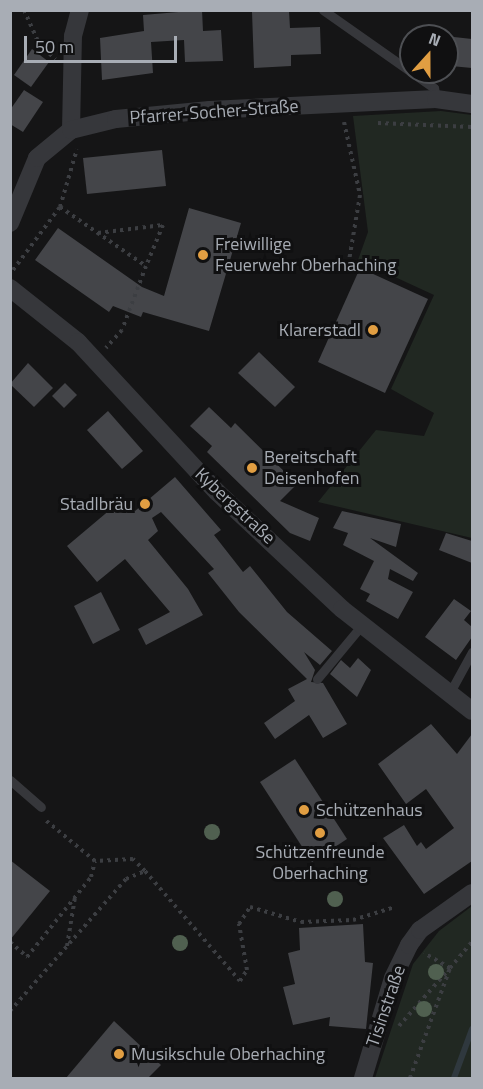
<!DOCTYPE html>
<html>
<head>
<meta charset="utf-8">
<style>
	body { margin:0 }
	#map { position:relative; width:483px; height:1089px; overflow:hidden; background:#151516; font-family:"Titillium Web",sans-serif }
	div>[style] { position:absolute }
	.green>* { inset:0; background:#212822 }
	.stream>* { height:6px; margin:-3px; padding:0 3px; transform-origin:3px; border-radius:3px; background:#2f383e }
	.building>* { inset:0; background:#444549 }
	.path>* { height:4px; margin-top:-2px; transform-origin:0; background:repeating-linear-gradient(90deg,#3c3e42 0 3px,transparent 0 7.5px) }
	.service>* { height:9px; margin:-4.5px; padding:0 4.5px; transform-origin:4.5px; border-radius:4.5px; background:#36373b }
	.minor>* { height:18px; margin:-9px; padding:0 9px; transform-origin:9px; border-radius:9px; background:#36373b }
	.trees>* { width:16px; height:16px; margin:-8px; border-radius:50%; background:#506050 }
	.dots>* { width:16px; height:16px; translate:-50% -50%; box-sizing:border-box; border:3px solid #101011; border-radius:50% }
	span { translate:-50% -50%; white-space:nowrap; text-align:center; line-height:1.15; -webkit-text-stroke:6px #101011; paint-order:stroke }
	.street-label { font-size:18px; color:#a8adb5 }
	.poi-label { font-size:18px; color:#a8adb5 }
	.left { translate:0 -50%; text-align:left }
	.right { translate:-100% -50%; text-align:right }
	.frame { position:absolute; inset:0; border:12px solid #a8adb5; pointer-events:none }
	.north { position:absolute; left:399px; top:24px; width:60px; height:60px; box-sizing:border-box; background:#101011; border:2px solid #4d4f53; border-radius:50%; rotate:21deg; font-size:16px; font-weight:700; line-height:24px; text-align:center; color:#a8adb5 }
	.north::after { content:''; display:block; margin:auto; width:21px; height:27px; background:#e19e42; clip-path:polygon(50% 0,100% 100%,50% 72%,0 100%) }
	.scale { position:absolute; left:24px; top:36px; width:153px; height:27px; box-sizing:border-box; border:3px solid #a8adb5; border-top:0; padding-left:8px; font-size:18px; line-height:21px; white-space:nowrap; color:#a8adb5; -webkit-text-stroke:4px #101011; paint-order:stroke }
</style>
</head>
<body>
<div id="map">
	<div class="green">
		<i style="clip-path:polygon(441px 111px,472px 115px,472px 538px,318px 502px,376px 430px,424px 436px,434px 413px,391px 389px,434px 295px,358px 260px,368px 232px,353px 116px)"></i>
		<i style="clip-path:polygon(472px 906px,472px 1078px,375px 1078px,413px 964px,439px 931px)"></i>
	</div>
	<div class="stream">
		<i style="left:454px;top:1078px;width:52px;rotate:-69.8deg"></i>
	</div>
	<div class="building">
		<i style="clip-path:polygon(202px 10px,203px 31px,221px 30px,223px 61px,185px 62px,184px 40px,151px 42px,153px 73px,102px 80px,100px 38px,144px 31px,143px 15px)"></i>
		<i style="clip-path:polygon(289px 11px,290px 28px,320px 27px,321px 54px,291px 55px,291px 66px,254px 68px,252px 12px)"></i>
		<i style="clip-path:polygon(454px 37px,472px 39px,472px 68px,451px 66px)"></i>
		<i style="clip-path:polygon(32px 49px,49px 62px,31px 87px,14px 75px)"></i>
		<i style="clip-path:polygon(24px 90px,43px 102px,23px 132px,10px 124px,10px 110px)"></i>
		<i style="clip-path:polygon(162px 150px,166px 186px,87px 194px,83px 158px)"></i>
		<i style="clip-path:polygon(189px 208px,241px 223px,209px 331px,143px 312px,141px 317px,113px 306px,109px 312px,35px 260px,58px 228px,142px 287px,164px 296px)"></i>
		<i style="clip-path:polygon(360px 268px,428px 299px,385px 393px,318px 362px)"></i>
		<i style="clip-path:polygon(259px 352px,295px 387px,275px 407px,238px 373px)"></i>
		<i style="clip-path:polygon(28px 363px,53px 388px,34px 407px,10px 384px)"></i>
		<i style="clip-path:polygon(65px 383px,77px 395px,64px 408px,52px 396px)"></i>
		<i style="clip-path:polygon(209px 407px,231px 428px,235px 423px,297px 484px,280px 501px,319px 518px,310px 541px,290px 533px,207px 452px,212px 446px,190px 426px)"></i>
		<i style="clip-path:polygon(108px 411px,143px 451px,122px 469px,87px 430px)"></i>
		<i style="clip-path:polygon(175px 477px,221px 530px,214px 535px,243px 572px,250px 566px,287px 612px,332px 651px,320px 665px,304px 652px,315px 670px,311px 682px,323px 683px,347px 724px,323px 738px,309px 715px,275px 739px,264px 723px,295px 701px,288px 689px,307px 679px,239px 612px,208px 573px,214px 569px,161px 512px,152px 518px,158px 531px,148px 540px,188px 589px,203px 615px,146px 645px,138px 629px,170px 612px,125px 559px,97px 582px,67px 546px,124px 498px,135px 511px)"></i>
		<i style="clip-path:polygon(342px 511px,401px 524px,396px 547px,370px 538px,418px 573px,413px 581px,390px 569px,388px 579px,413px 592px,398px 619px,366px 601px,370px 594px,360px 589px,374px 561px,343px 545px,348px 533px,333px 528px)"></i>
		<i style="clip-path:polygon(446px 533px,472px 541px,472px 563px,439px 550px)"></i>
		<i style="clip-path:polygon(101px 592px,120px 630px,93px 644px,74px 606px)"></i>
		<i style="clip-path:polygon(454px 599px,471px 611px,464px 620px,472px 627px,472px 637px,456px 660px,425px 637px)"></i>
		<i style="clip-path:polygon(358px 658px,371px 670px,357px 697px,330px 674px,341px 660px,350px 668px)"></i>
		<i style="clip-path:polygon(431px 724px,457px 754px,472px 734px,472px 861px,424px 894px,383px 838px,404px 825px,417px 846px,421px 842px,426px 849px,454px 828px,426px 789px,406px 804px,378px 764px)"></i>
		<i style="clip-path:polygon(295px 759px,347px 839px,312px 862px,260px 782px)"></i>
		<i style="clip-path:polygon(10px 860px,50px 891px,10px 940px)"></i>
		<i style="clip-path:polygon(363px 924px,365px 962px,373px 963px,366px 1029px,329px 1026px,330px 1017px,293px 1025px,283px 987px,295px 984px,288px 953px,300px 950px,299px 928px)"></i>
		<i style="clip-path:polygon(114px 1021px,161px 1065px,148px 1078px,66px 1078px)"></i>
	</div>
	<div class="path">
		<i style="left:24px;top:10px;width:36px;rotate:66deg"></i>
		<i style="left:39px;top:43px;width:23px;rotate:45deg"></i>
		<i style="left:344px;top:122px;width:75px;rotate:77.6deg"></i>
		<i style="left:360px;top:195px;width:67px;rotate:99.5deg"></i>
		<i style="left:378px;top:123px;width:94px;rotate:2.4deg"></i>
		<i style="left:60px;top:207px;width:104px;rotate:34.5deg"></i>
		<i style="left:146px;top:266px;width:68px;rotate:110.6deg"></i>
		<i style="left:122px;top:330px;width:24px;rotate:132deg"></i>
		<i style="left:98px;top:233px;width:65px;rotate:-7deg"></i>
		<i style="left:163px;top:225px;width:44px;rotate:112.5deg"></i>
		<i style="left:13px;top:270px;width:79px;rotate:-53.3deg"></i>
		<i style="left:60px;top:207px;width:60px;rotate:-73.7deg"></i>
		<i style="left:145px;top:871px;width:145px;rotate:49.2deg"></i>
		<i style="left:240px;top:981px;width:13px;rotate:-58deg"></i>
		<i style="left:247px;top:970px;width:47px;rotate:-99.9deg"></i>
		<i style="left:239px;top:924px;width:20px;rotate:-57deg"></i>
		<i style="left:250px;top:907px;width:53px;rotate:16.4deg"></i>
		<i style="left:301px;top:922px;width:52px;rotate:-2.2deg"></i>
		<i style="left:353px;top:920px;width:41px;rotate:-17.1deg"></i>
		<i style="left:10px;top:942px;width:23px;rotate:41deg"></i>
		<i style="left:27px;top:957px;width:102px;rotate:-51.3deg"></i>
		<i style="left:91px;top:877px;width:16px;rotate:-76deg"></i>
		<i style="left:67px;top:946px;width:50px;rotate:-80.7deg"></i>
		<i style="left:10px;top:1011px;width:176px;rotate:-48.7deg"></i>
		<i style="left:126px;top:879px;width:21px;rotate:-23deg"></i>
		<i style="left:145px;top:871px;width:17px;rotate:-135deg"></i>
		<i style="left:133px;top:859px;width:38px;rotate:177deg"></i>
		<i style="left:95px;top:861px;width:66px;rotate:-140.5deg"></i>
		<i style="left:399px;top:1026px;width:77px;rotate:-48.7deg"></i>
		<i style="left:450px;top:968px;width:30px;rotate:-150deg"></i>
		<i style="left:410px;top:1078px;width:117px;rotate:-70deg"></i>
		<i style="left:450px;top:968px;width:34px;rotate:-50deg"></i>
	</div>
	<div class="service">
		<i style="left:323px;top:10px;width:136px;rotate:35.1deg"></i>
		<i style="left:434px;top:88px;width:11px;rotate:80deg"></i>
		<i style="left:317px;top:679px;width:70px;rotate:-50.2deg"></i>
		<i style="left:449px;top:694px;width:48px;rotate:-61.3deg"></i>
		<i style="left:10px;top:780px;width:41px;rotate:41.1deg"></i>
	</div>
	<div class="minor">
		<i style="left:71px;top:130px;width:94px;rotate:-88.8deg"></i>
		<i style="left:73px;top:36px;width:27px;rotate:-75deg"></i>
		<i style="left:10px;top:223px;width:70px;rotate:-67.4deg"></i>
		<i style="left:37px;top:158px;width:44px;rotate:-39.5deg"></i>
		<i style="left:71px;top:130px;width:46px;rotate:-13.7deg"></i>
		<i style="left:116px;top:119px;width:94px;rotate:-5.5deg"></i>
		<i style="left:210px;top:110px;width:226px;rotate:-2.8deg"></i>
		<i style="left:436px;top:99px;width:36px;rotate:8deg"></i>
		<i style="left:10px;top:288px;width:87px;rotate:38.5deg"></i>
		<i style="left:78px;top:342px;width:205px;rotate:47.2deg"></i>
		<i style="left:217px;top:492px;width:171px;rotate:43.1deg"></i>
		<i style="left:342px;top:609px;width:165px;rotate:38.1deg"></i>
		<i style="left:363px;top:1078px;width:104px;rotate:-73.3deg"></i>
		<i style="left:393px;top:978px;width:37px;rotate:-64deg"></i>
		<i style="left:409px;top:945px;width:19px;rotate:-54deg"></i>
		<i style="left:420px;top:930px;width:64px;rotate:-35.4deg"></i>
	</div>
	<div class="trees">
		<i style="left:212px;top:832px"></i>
		<i style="left:335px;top:899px"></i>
		<i style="left:180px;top:943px"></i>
		<i style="left:436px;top:972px"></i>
		<i style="left:424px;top:1009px"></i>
	</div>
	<div class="dots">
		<i style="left:203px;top:255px;background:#e19e42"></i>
		<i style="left:373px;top:330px;background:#e19e42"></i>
		<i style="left:252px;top:468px;background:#e19e42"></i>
		<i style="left:145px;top:504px;background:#e19e42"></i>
		<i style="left:304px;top:810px;background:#e19e42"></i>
		<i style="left:320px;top:833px;background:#e19e42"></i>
		<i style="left:119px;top:1054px;background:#e19e42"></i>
	</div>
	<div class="street-label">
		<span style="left:214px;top:112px;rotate:-4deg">Pfarrer-Socher-Straße</span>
		<span style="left:235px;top:506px;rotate:43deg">Kybergstraße</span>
		<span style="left:386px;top:1006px;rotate:-71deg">Tisinstraße</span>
	</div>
	<div class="poi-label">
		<span class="left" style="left:215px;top:255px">Freiwillige<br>Feuerwehr Oberhaching</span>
		<span class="right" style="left:361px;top:330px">Klarerstadl</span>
		<span class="left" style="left:264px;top:468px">Bereitschaft<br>Deisenhofen</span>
		<span class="right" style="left:133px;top:504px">Stadlbräu</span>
		<span class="left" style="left:316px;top:810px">Schützenhaus</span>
		<span style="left:320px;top:863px">Schützenfreunde<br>Oberhaching</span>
		<span class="left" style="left:131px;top:1054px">Musikschule Oberhaching</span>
	</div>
	<div class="frame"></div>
	<div class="north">N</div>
	<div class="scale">50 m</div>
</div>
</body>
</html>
